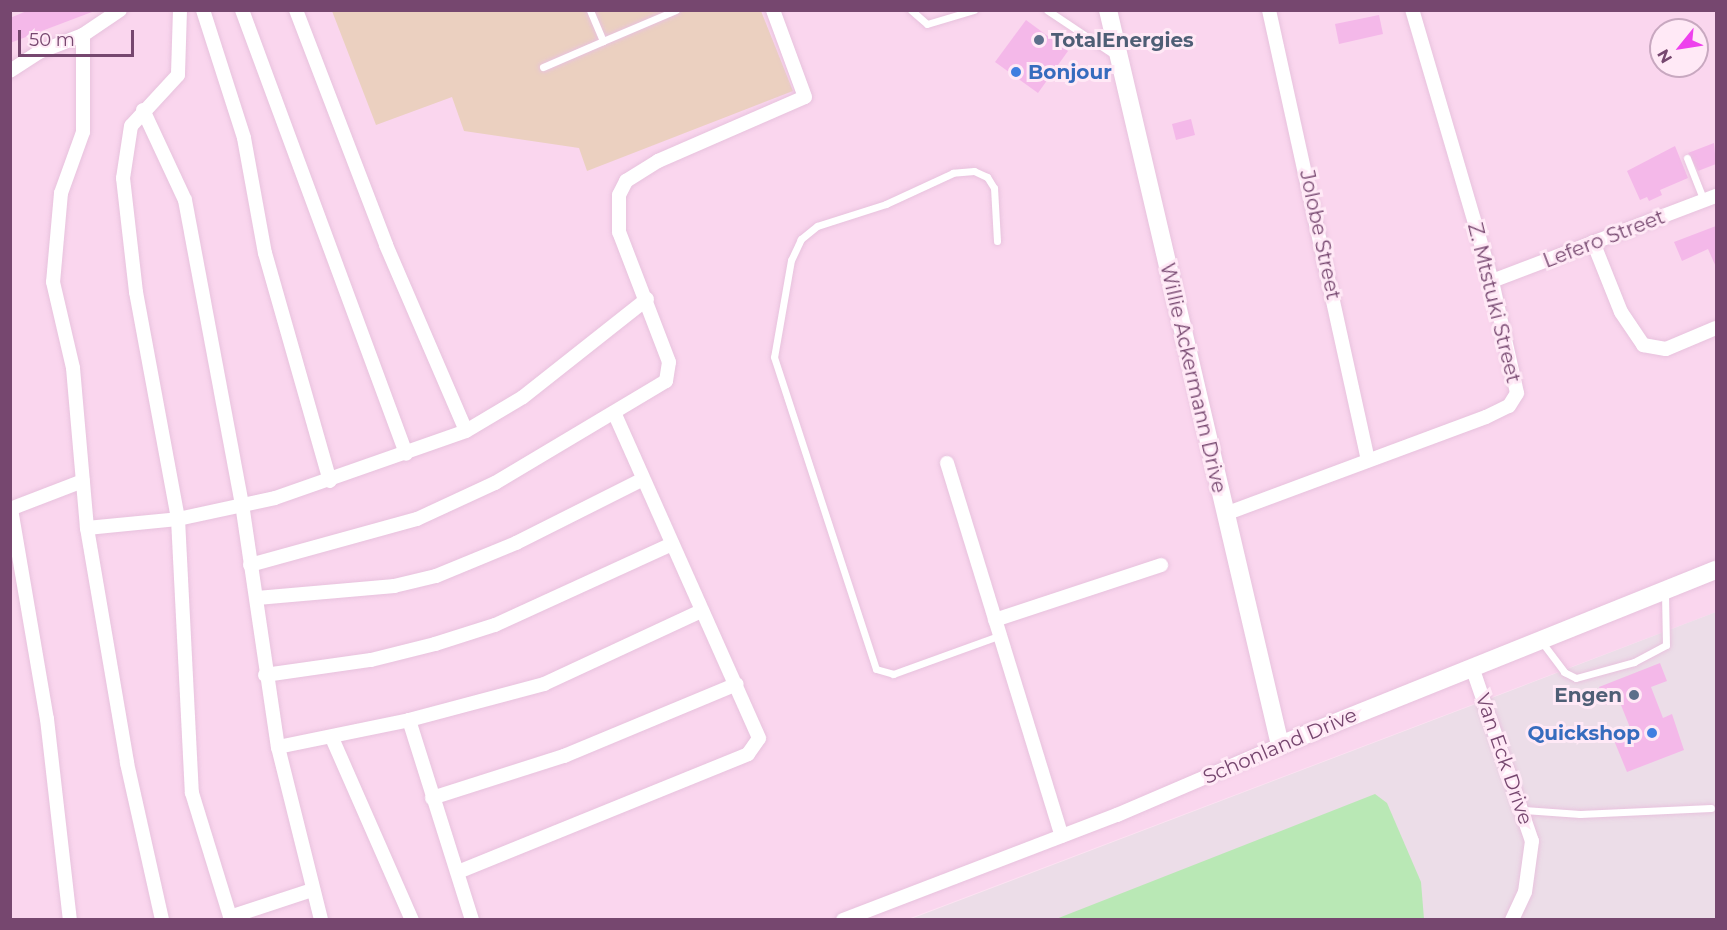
<!DOCTYPE html>
<html>
<head>
<meta charset="utf-8">
<style>
	body { margin:0 }
	#map { position:relative; width:1727px; height:930px; overflow:hidden; background:#fde2f2; font-family:Montserrat,sans-serif }
	div>[style] { position:absolute }
	.residential>* { inset:0; background:#fad6ee }
	.industrial>* { inset:0; background:#ecdde8 }
	.green>* { inset:0; background:#ebd0c0 }
	.water>* { inset:0; background:#b9e8b5 }
	.building>* { inset:0; background:#f4b8e9 }
	.roads { filter:drop-shadow(0 0 2px #e7c2dd) drop-shadow(0 0 2px #e7c2dd) }
	.lane>* { height:7px; margin:-3.5px; padding:0 3.5px; transform-origin:3.5px; border-radius:3.5px; background:#fff }
	.street>* { height:14px; margin:-7px; padding:0 7px; transform-origin:7px; border-radius:7px; background:#fff }
	.secondary>* { height:18px; margin:-9px; padding:0 9px; transform-origin:9px; border-radius:9px; background:#fff }
	.dots>* { width:16px; height:16px; translate:-50% -50%; box-sizing:border-box; border:3px solid #ffe9f6; border-radius:50% }
	span { translate:-50% -50%; white-space:nowrap; text-align:center; line-height:1.15; -webkit-text-stroke:6px #ffe9f6; paint-order:stroke }
	.service-label { font-size:20px; color:#4e5e75; font-weight:700 }
	.left { translate:0 -50%; text-align:left }
	.right { translate:-100% -50%; text-align:right }
	.shop-label { font-size:20px; color:#366cbe; font-weight:700 }
	.street-label { font-size:20px; color:#76476f }
	.frame { position:absolute; inset:0; border:12px solid #76476f; pointer-events:none }
	.north { position:absolute; left:1649px; top:18px; width:60px; height:60px; box-sizing:border-box; background:#ffe9f6; border:2px solid #c8a8c0; border-radius:50%; rotate:240deg; font-size:16px; font-weight:700; line-height:24px; text-align:center; color:#76476f }
	.north::after { content:''; display:block; margin:auto; width:21px; height:27px; background:#ee40ed; clip-path:polygon(50% 0,100% 100%,50% 72%,0 100%) }
	.scale { position:absolute; left:18px; top:30px; width:116px; height:27px; box-sizing:border-box; border:3px solid #76476f; border-top:0; padding-left:8px; font-size:18px; line-height:21px; white-space:nowrap; color:#76476f; -webkit-text-stroke:4px #ffe9f6; paint-order:stroke }
</style>
</head>
<body>
<div id="map">
	<div class="residential">
		<i style="clip-path:polygon(evenodd,10px 11px,1716px 11px,1716px 612px,908px 919px,11px 919px,10px 11px,1661px 30px,1697px 30px,1697px 66px,1661px 66px,1661px 30px)"></i>
	</div>
	<div class="industrial">
		<i style="clip-path:polygon(1716px 612px,1716px 919px,908px 920px,1523px 686px)"></i>
	</div>
	<div class="green">
		<i style="clip-path:polygon(332px 11px,761px 11px,793px 91px,587px 171px,579px 148px,464px 131px,452px 97px,376px 125px)"></i>
	</div>
	<div class="water">
		<i style="clip-path:polygon(1375px 794px,1387px 803px,1421px 882px,1424px 919px,1056px 919px)"></i>
	</div>
	<div class="building">
		<i style="clip-path:polygon(29px 10px,92px 10px,92px 12px,10px 43px,10px 18px)"></i>
		<i style="clip-path:polygon(1379px 15px,1383px 34px,1339px 44px,1335px 24px)"></i>
		<i style="clip-path:polygon(1026px 20px,1068px 51px,1038px 93px,995px 62px)"></i>
		<i style="clip-path:polygon(1191px 119px,1195px 135px,1176px 140px,1172px 124px)"></i>
		<i style="clip-path:polygon(1714px 143px,1716px 164px,1698px 171px,1688px 153px)"></i>
		<i style="clip-path:polygon(1675px 146px,1688px 178px,1660px 190px,1662px 195px,1649px 201px,1647px 197px,1640px 200px,1627px 171px)"></i>
		<i style="clip-path:polygon(1716px 226px,1716px 267px,1708px 249px,1682px 261px,1674px 242px)"></i>
		<i style="clip-path:polygon(1660px 663px,1667px 681px,1651px 687px,1663px 718px,1672px 714px,1684px 750px,1627px 772px,1613px 738px,1631px 730px,1619px 700px,1606px 705px,1599px 687px)"></i>
	</div>
	<div class="roads">
		<div class="lane">
			<i style="left:911px;top:10px;width:21px;rotate:41deg"></i>
			<i style="left:927px;top:24px;width:49px;rotate:-16.6deg"></i>
			<i style="left:1047px;top:10px;width:83px;rotate:33.7deg"></i>
			<i style="left:603px;top:41px;width:79px;rotate:-23deg"></i>
			<i style="left:543px;top:67px;width:65px;rotate:-23.4deg"></i>
			<i style="left:603px;top:41px;width:34px;rotate:-113deg"></i>
			<i style="left:1687px;top:158px;width:46px;rotate:68.4deg"></i>
			<i style="left:997px;top:241px;width:53px;rotate:-93.2deg"></i>
			<i style="left:994px;top:188px;width:13px;rotate:-122deg"></i>
			<i style="left:987px;top:177px;width:14px;rotate:-155deg"></i>
			<i style="left:974px;top:171px;width:21px;rotate:175deg"></i>
			<i style="left:953px;top:173px;width:74px;rotate:155.2deg"></i>
			<i style="left:886px;top:204px;width:72px;rotate:162.3deg"></i>
			<i style="left:817px;top:226px;width:21px;rotate:141deg"></i>
			<i style="left:801px;top:239px;width:23px;rotate:115deg"></i>
			<i style="left:791px;top:260px;width:98px;rotate:99.9deg"></i>
			<i style="left:774px;top:357px;width:328px;rotate:71.9deg"></i>
			<i style="left:876px;top:669px;width:18px;rotate:16deg"></i>
			<i style="left:893px;top:674px;width:112px;rotate:-19.9deg"></i>
			<i style="left:1541px;top:641px;width:39px;rotate:53deg"></i>
			<i style="left:1564px;top:672px;width:13px;rotate:27deg"></i>
			<i style="left:1576px;top:678px;width:60px;rotate:-15.4deg"></i>
			<i style="left:1634px;top:662px;width:36px;rotate:-28deg"></i>
			<i style="left:1666px;top:645px;width:52px;rotate:-91.1deg"></i>
			<i style="left:1524px;top:810px;width:56px;rotate:4.1deg"></i>
			<i style="left:1580px;top:814px;width:131px;rotate:-2.6deg"></i>
		</div>
		<div class="street">
			<i style="left:120px;top:10px;width:45px;rotate:146deg"></i>
			<i style="left:83px;top:35px;width:97px;rotate:90deg"></i>
			<i style="left:83px;top:132px;width:65px;rotate:109.8deg"></i>
			<i style="left:61px;top:193px;width:89px;rotate:95.1deg"></i>
			<i style="left:53px;top:282px;width:88px;rotate:76.9deg"></i>
			<i style="left:73px;top:368px;width:161px;rotate:85deg"></i>
			<i style="left:87px;top:528px;width:238px;rotate:80.3deg"></i>
			<i style="left:127px;top:763px;width:161px;rotate:77.4deg"></i>
			<i style="left:180px;top:10px;width:65px;rotate:91.8deg"></i>
			<i style="left:178px;top:75px;width:69px;rotate:132.7deg"></i>
			<i style="left:131px;top:126px;width:53px;rotate:98.7deg"></i>
			<i style="left:123px;top:178px;width:115px;rotate:83.5deg"></i>
			<i style="left:136px;top:292px;width:231px;rotate:79.5deg"></i>
			<i style="left:178px;top:519px;width:274px;rotate:87.1deg"></i>
			<i style="left:192px;top:793px;width:133px;rotate:72.9deg"></i>
			<i style="left:203px;top:10px;width:134px;rotate:72.2deg"></i>
			<i style="left:244px;top:138px;width:117px;rotate:79.7deg"></i>
			<i style="left:265px;top:253px;width:237px;rotate:74.1deg"></i>
			<i style="left:242px;top:10px;width:473px;rotate:69.7deg"></i>
			<i style="left:296px;top:10px;width:252px;rotate:69deg"></i>
			<i style="left:386px;top:245px;width:202px;rotate:66.7deg"></i>
			<i style="left:1269px;top:10px;width:461px;rotate:77.6deg"></i>
			<i style="left:10px;top:71px;width:35px;rotate:-33deg"></i>
			<i style="left:39px;top:52px;width:47px;rotate:-21.1deg"></i>
			<i style="left:143px;top:110px;width:99px;rotate:65deg"></i>
			<i style="left:185px;top:200px;width:309px;rotate:79.4deg"></i>
			<i style="left:242px;top:504px;width:246px;rotate:81.6deg"></i>
			<i style="left:278px;top:747px;width:134px;rotate:-11.6deg"></i>
			<i style="left:409px;top:720px;width:140px;rotate:-14.9deg"></i>
			<i style="left:544px;top:684px;width:173px;rotate:-24.9deg"></i>
			<i style="left:1593px;top:242px;width:75px;rotate:68.2deg"></i>
			<i style="left:1621px;top:312px;width:40px;rotate:56deg"></i>
			<i style="left:1643px;top:345px;width:23px;rotate:10deg"></i>
			<i style="left:1666px;top:349px;width:54px;rotate:-22.8deg"></i>
			<i style="left:1492px;top:281px;width:240px;rotate:-20.8deg"></i>
			<i style="left:947px;top:463px;width:390px;rotate:72.9deg"></i>
			<i style="left:10px;top:509px;width:78px;rotate:-21deg"></i>
			<i style="left:11px;top:509px;width:213px;rotate:80.3deg"></i>
			<i style="left:47px;top:719px;width:202px;rotate:83.5deg"></i>
			<i style="left:1225px;top:514px;width:278px;rotate:-20.4deg"></i>
			<i style="left:1486px;top:417px;width:25px;rotate:-26deg"></i>
			<i style="left:1509px;top:406px;width:15px;rotate:-58deg"></i>
			<i style="left:1517px;top:393px;width:115px;rotate:-102.6deg"></i>
			<i style="left:1492px;top:281px;width:283px;rotate:-106.4deg"></i>
			<i style="left:87px;top:528px;width:91px;rotate:-5.6deg"></i>
			<i style="left:178px;top:519px;width:99px;rotate:-12.2deg"></i>
			<i style="left:275px;top:498px;width:202px;rotate:-19.3deg"></i>
			<i style="left:466px;top:431px;width:66px;rotate:-30.8deg"></i>
			<i style="left:523px;top:397px;width:158px;rotate:-38.3deg"></i>
			<i style="left:250px;top:565px;width:173px;rotate:-15.4deg"></i>
			<i style="left:417px;top:519px;width:86px;rotate:-24.8deg"></i>
			<i style="left:495px;top:483px;width:199px;rotate:-30.8deg"></i>
			<i style="left:666px;top:381px;width:19px;rotate:-81deg"></i>
			<i style="left:669px;top:362px;width:139px;rotate:-111deg"></i>
			<i style="left:619px;top:232px;width:37px;rotate:-90deg"></i>
			<i style="left:619px;top:195px;width:16px;rotate:-63deg"></i>
			<i style="left:626px;top:181px;width:38px;rotate:-32deg"></i>
			<i style="left:658px;top:161px;width:160px;rotate:-23.5deg"></i>
			<i style="left:805px;top:97px;width:93px;rotate:-110.2deg"></i>
			<i style="left:257px;top:598px;width:138px;rotate:-5deg"></i>
			<i style="left:394px;top:586px;width:43px;rotate:-13.4deg"></i>
			<i style="left:436px;top:576px;width:87px;rotate:-22.4deg"></i>
			<i style="left:516px;top:543px;width:142px;rotate:-26.7deg"></i>
			<i style="left:995px;top:620px;width:175px;rotate:-18.3deg"></i>
			<i style="left:1472px;top:667px;width:184px;rotate:71deg"></i>
			<i style="left:1532px;top:841px;width:51px;rotate:97.8deg"></i>
			<i style="left:1525px;top:892px;width:31px;rotate:115deg"></i>
			<i style="left:265px;top:675px;width:107px;rotate:-8.1deg"></i>
			<i style="left:371px;top:660px;width:66px;rotate:-14deg"></i>
			<i style="left:435px;top:644px;width:63px;rotate:-17.6deg"></i>
			<i style="left:495px;top:625px;width:195px;rotate:-24.6deg"></i>
			<i style="left:409px;top:720px;width:210px;rotate:72.5deg"></i>
			<i style="left:332px;top:738px;width:199px;rotate:66.3deg"></i>
			<i style="left:278px;top:747px;width:178px;rotate:76deg"></i>
			<i style="left:432px;top:798px;width:139px;rotate:-17.7deg"></i>
			<i style="left:564px;top:756px;width:187px;rotate:-22.6deg"></i>
			<i style="left:458px;top:872px;width:313px;rotate:-22.1deg"></i>
			<i style="left:748px;top:754px;width:19px;rotate:-55deg"></i>
			<i style="left:759px;top:738px;width:356px;rotate:-114deg"></i>
			<i style="left:230px;top:917px;width:86px;rotate:-18.2deg"></i>
			<i style="left:843px;top:920px;width:293px;rotate:-21deg"></i>
			<i style="left:1117px;top:815px;width:177px;rotate:-23.2deg"></i>
		</div>
		<div class="secondary">
			<i style="left:1108px;top:10px;width:755px;rotate:76.83deg"></i>
			<i style="left:1280px;top:745px;width:470px;rotate:-21.9deg"></i>
		</div>
	</div>
	<div class="dots">
		<i style="left:1039px;top:40px;background:#5c6f8a"></i>
		<i style="left:1016px;top:72px;background:#3f7fe0"></i>
		<i style="left:1634px;top:695px;background:#5c6f8a"></i>
		<i style="left:1652px;top:733px;background:#3f7fe0"></i>
	</div>
	<div class="service-label">
		<span class="left" style="left:1051px;top:40px">TotalEnergies</span>
		<span class="right" style="left:1622px;top:695px">Engen</span>
	</div>
	<div class="shop-label">
		<span class="left" style="left:1028px;top:72px">Bonjour</span>
		<span class="right" style="left:1640px;top:733px">Quickshop</span>
	</div>
	<div class="street-label">
		<span style="left:1320px;top:235px;rotate:78deg">Jolobe Street</span>
		<span style="left:1604px;top:239px;rotate:-21deg">Lefero Street</span>
		<span style="left:1494px;top:303px;rotate:76deg">Z. Mtstuki Street</span>
		<span style="left:1193px;top:378px;rotate:77deg">Willie Ackermann Drive</span>
		<span style="left:1280px;top:746px;rotate:-23deg">Schonland Drive</span>
		<span style="left:1504px;top:759px;rotate:71deg">Van Eck Drive</span>
	</div>
	<div class="frame"></div>
	<div class="north">N</div>
	<div class="scale">50 m</div>
</div>
</body>
</html>
